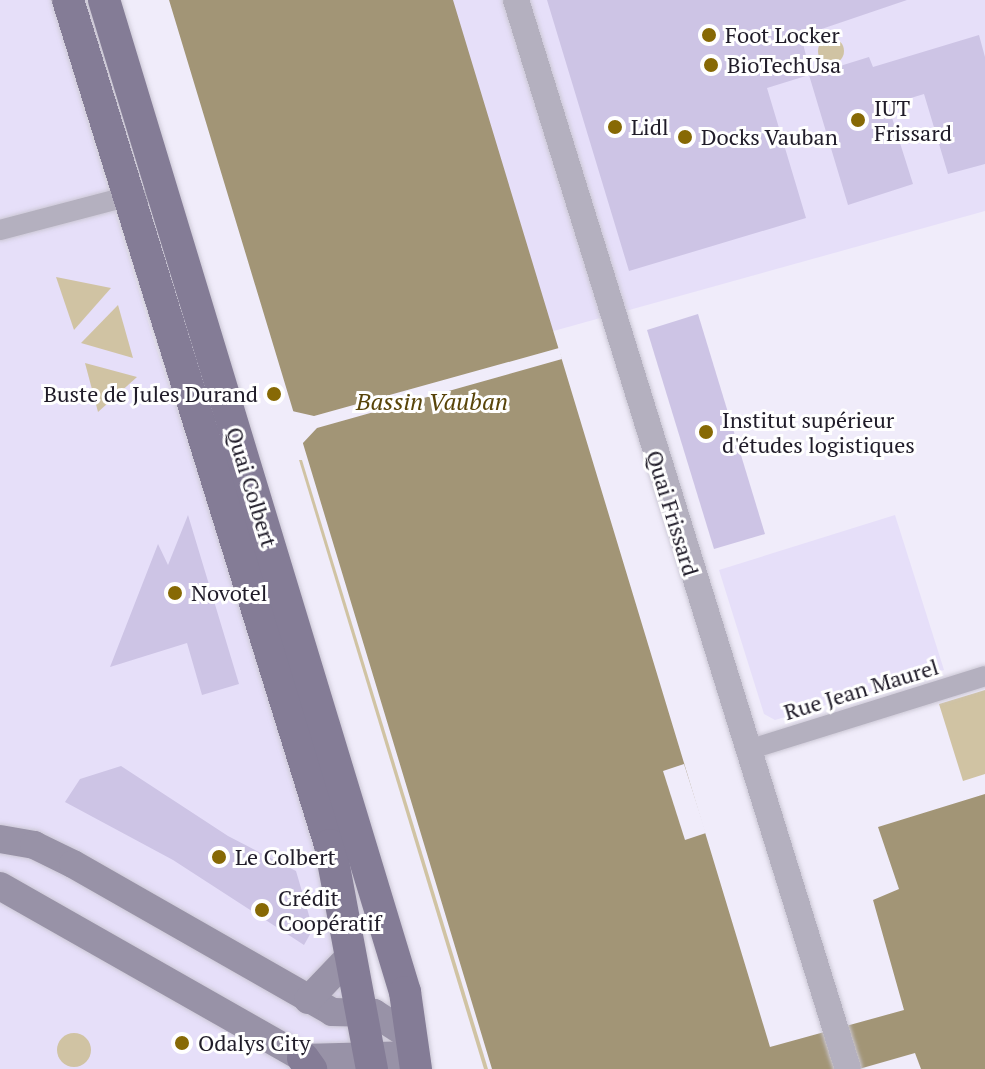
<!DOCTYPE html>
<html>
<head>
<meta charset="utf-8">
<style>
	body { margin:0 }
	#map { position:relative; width:985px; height:1069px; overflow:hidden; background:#f0ecfa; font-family:"PT Serif",serif }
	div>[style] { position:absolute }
	.built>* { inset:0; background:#e6dff9 }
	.green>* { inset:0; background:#d0c3a3 }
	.round { border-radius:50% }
	.water>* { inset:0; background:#a29576 }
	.pier>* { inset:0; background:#f0ecfa }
	.building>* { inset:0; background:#cdc4e5 }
	.roads { filter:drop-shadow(0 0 2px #cbc7d4) drop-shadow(0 0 2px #cbc7d4) }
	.minor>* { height:20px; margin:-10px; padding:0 10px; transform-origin:10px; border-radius:10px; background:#b4b0bf }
	.tertiary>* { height:26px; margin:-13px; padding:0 13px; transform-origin:13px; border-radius:13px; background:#b4b0bf }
	.secondary>* { height:28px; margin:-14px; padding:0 14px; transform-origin:14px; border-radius:14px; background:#9892a7 }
	.primary>* { height:32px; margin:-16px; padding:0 16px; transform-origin:16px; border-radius:16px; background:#847c96 }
	.dots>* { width:22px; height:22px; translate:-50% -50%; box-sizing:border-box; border:4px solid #fff; border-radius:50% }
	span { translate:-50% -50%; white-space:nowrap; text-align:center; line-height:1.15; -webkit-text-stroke:6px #fff; paint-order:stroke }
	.poi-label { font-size:22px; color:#201c29 }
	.left { translate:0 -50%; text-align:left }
	.right { translate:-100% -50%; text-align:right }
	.street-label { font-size:22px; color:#201c29 }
	.water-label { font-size:24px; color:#584409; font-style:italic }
</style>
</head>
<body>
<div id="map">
	<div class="built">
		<i style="clip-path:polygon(0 0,51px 0,154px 341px,396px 1069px,0 1069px)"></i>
		<i style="clip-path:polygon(415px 0,985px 0,985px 211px,532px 337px)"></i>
		<i style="clip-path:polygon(895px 515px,944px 670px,775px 720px,764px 714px,719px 570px)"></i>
	</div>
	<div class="green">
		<i class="round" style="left:818px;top:38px;width:26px;height:26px"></i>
		<i style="clip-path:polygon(56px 277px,111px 288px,74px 330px)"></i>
		<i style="clip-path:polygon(118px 305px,133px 358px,81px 343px)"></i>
		<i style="clip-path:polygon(85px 363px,137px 377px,98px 412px)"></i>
		<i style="clip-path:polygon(299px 460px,302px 460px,488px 1069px,484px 1069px)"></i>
		<i style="clip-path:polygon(985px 690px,985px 774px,963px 781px,939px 704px)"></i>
		<i class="round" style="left:57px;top:1033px;width:34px;height:34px"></i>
	</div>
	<div class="water">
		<i style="clip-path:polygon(169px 0,453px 0,770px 1047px,904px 1010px,873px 900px,899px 889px,878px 827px,985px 794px,985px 1069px,921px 1069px,915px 1053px,859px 1069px,492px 1069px)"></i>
	</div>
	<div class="pier">
		<i style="clip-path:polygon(559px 348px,562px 359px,317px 428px,302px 444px,292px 411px,314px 416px)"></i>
		<i style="clip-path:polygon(684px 764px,706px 833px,685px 840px,663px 771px)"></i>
	</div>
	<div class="building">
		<i style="clip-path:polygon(547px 0,907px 0,801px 36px,811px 75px,869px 57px,873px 67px,979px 35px,985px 57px,985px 164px,948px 174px,924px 94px,888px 105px,913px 184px,848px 205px,809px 75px,767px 88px,806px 218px,629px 271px)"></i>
		<i style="clip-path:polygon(698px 314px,765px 534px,714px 549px,647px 330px)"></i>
		<i style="clip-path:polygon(188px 515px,239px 684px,202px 695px,187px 643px,110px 667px,158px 544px,168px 565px)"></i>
		<i style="clip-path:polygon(121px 766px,228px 836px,296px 871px,313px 929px,304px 945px,173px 860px,65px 802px,80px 779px)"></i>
	</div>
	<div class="roads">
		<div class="minor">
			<i style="left:0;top:230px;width:130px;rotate:-14.7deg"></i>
			<i style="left:126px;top:197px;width:13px;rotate:4deg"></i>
			<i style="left:751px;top:749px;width:245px;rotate:-17.3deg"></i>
		</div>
		<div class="tertiary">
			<i style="left:516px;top:0;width:1119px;rotate:72.75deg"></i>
		</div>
		<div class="secondary">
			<i style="left:0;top:839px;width:35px;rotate:10deg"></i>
			<i style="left:34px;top:845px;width:43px;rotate:26deg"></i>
			<i style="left:73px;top:864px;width:298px;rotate:29.7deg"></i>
			<i style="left:332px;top:1012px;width:42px;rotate:1.4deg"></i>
			<i style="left:374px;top:1013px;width:46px;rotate:32.7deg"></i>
			<i style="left:0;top:886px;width:348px;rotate:29.6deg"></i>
			<i style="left:303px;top:1058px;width:111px;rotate:-1.5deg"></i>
			<i style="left:308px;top:1000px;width:62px;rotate:-46.3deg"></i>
		</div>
		<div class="primary">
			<i style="left:68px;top:0;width:885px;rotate:72.77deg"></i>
			<i style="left:330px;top:845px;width:228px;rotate:79.4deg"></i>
			<i style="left:104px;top:0;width:1037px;rotate:73.12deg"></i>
			<i style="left:405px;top:992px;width:78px;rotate:81.9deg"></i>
			<i style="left:303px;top:1058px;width:14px;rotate:54deg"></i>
		</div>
	</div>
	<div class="dots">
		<i style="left:709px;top:35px;background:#876905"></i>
		<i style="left:711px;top:65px;background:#876905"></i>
		<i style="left:858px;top:120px;background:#876905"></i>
		<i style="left:615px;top:127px;background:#876905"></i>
		<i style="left:685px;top:137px;background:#876905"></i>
		<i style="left:274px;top:394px;background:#876905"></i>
		<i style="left:706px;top:432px;background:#876905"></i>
		<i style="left:175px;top:593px;background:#876905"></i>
		<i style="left:219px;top:857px;background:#876905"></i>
		<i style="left:262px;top:910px;background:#876905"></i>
		<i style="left:182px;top:1043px;background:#876905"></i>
	</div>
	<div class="poi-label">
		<span class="left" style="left:725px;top:35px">Foot Locker</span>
		<span class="left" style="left:727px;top:65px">BioTechUsa</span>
		<span class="left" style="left:874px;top:120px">IUT<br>Frissard</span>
		<span class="left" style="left:631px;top:127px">Lidl</span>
		<span class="left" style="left:701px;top:137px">Docks Vauban</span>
		<span class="right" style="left:258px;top:394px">Buste de Jules Durand</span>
		<span class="left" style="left:722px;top:432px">Institut supérieur<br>d'études logistiques</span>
		<span class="left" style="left:191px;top:593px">Novotel</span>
		<span class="left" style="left:235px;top:857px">Le Colbert</span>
		<span class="left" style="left:278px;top:910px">Crédit<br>Coopératif</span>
		<span class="left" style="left:198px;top:1043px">Odalys City</span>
	</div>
	<div class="street-label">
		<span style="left:252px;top:487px;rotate:73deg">Quai Colbert</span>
		<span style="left:673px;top:513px;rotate:73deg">Quai Frissard</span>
		<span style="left:861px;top:689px;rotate:-17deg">Rue Jean Maurel</span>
	</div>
	<div class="water-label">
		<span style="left:432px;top:402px">Bassin Vauban</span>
	</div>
</div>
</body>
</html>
